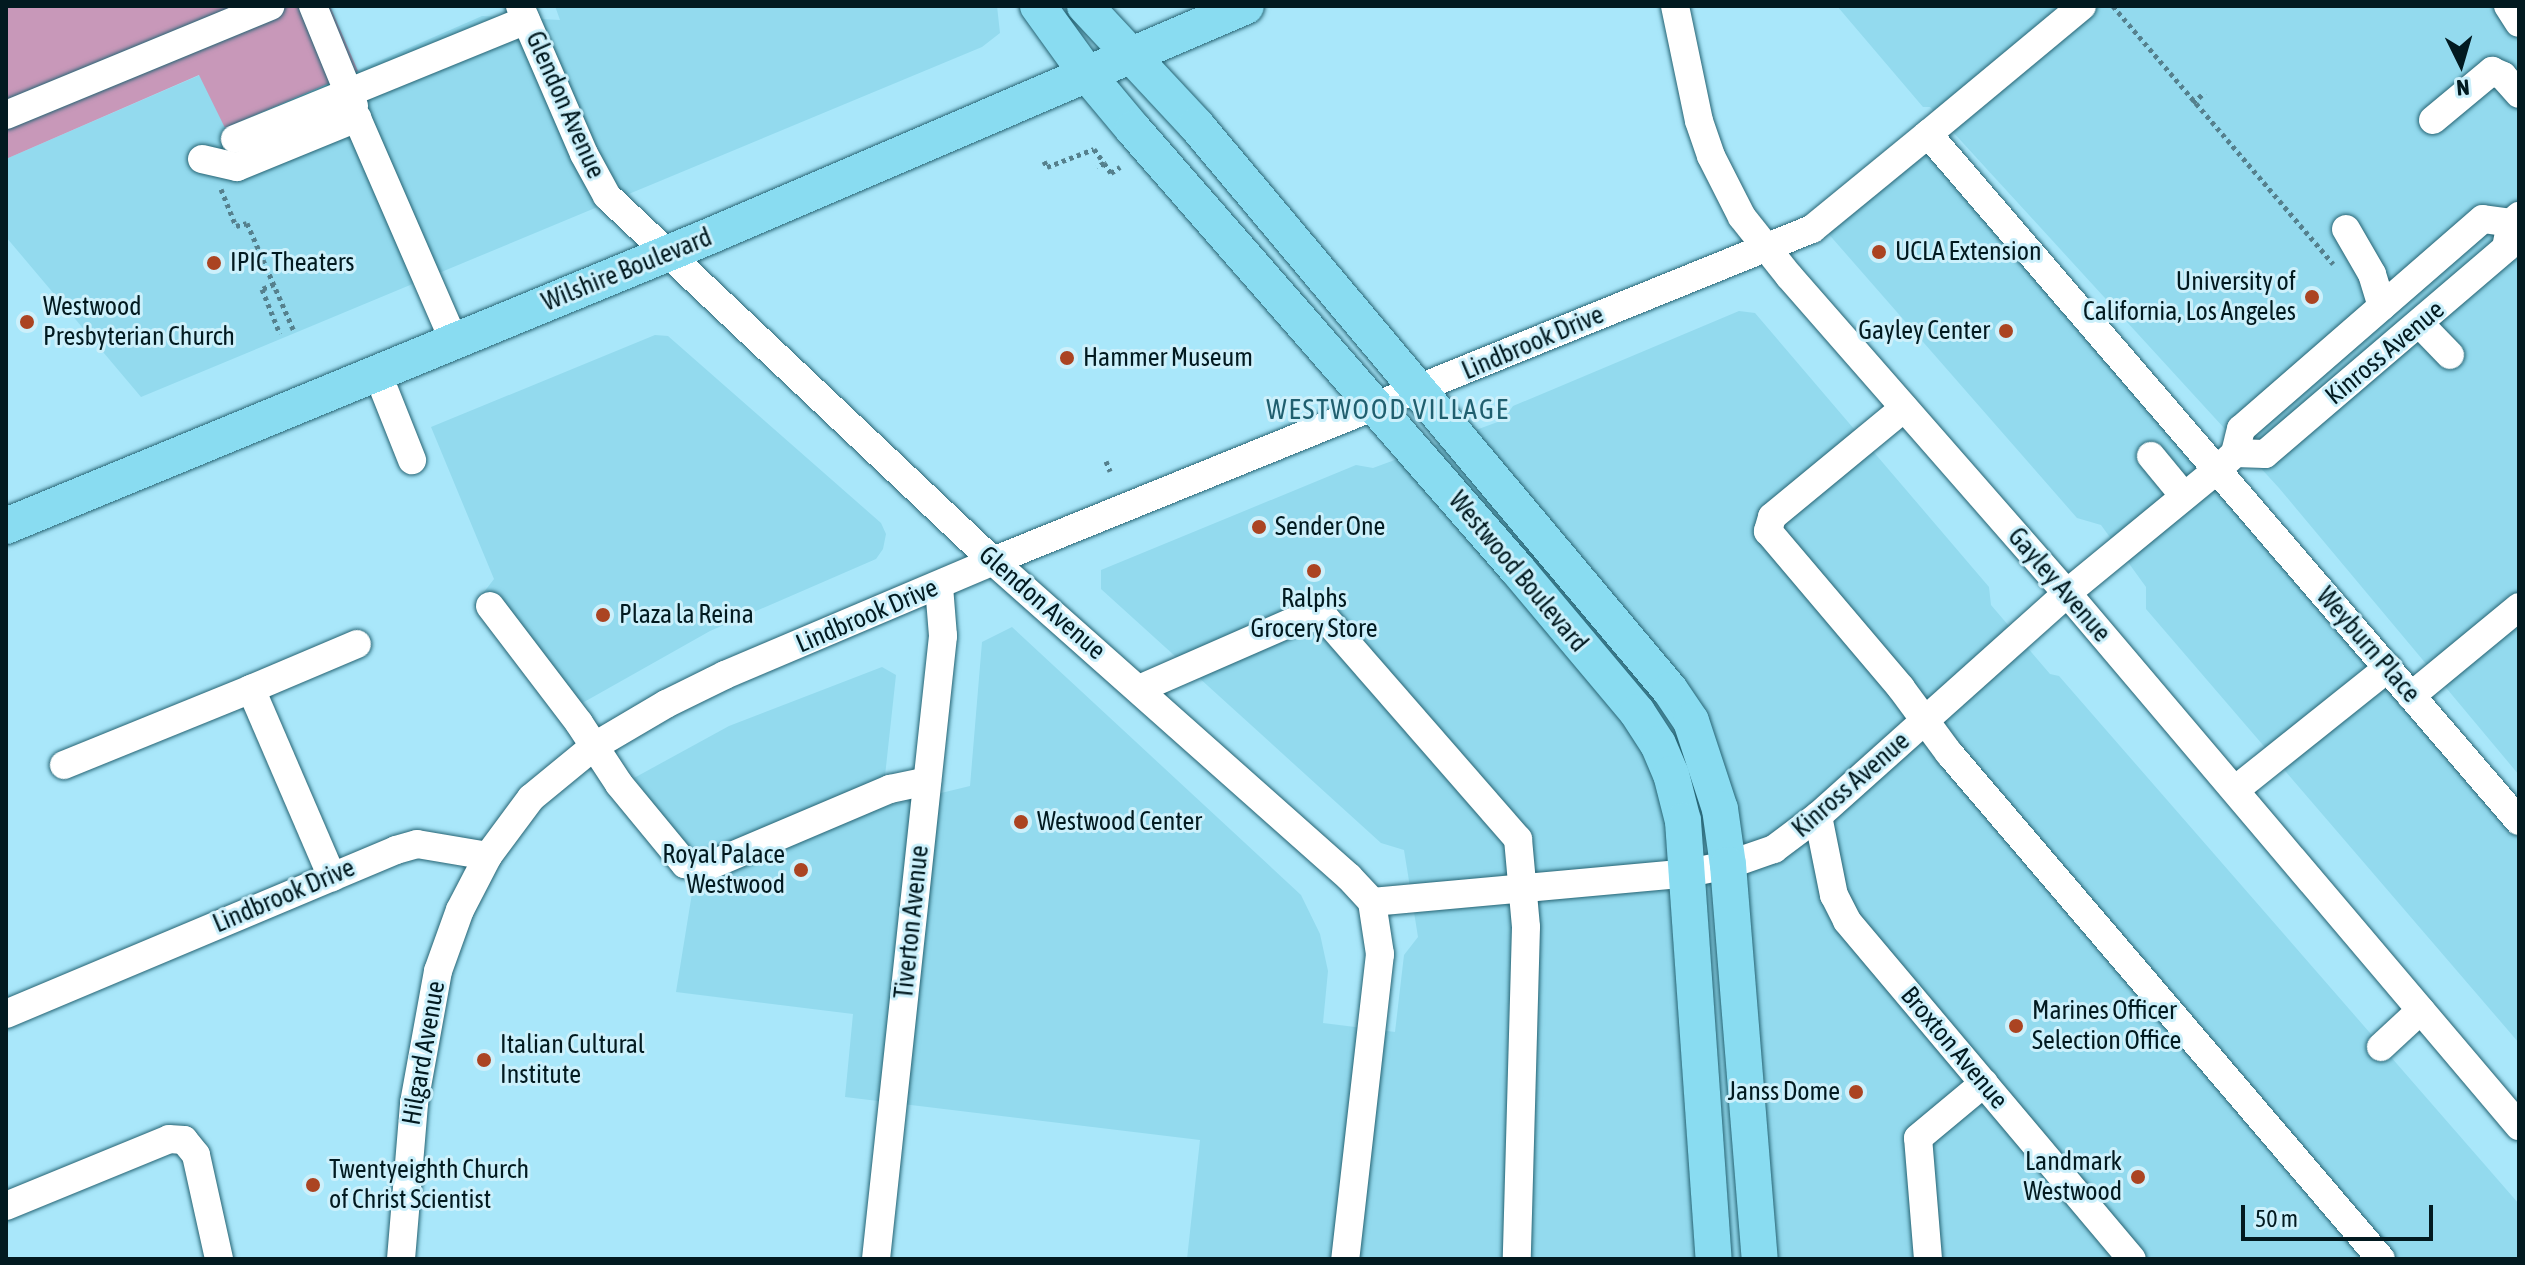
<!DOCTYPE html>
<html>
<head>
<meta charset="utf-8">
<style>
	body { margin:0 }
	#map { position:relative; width:2525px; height:1265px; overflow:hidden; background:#a9e7fa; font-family:"Asap Condensed",sans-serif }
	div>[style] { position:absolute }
	.built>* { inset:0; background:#93daee }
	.green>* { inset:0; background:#c898b9 }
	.path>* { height:5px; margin-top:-2.5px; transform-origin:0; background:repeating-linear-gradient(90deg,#55808d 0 4px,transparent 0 8px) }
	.roads { filter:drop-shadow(0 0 2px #256373) drop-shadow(0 0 2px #256373) }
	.minor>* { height:28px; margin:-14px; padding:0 14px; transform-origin:14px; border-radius:14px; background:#fff }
	.major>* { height:36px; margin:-18px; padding:0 18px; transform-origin:18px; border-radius:18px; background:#89dcf1 }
	.dots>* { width:22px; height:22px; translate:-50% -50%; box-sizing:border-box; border:4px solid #ccf0fb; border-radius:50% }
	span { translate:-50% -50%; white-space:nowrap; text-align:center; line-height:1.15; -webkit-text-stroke:6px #ccf0fb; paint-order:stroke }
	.street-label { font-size:26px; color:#021a20 }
	.poi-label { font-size:26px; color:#021a20 }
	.left { translate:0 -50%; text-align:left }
	.right { translate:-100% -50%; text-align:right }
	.neighbourhood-label { font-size:28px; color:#205f6f; letter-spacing:2px }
	.frame { position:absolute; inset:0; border:8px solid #021a20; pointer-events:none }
	.north { position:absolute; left:2421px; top:24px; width:80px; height:80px; -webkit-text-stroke:6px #ccf0fb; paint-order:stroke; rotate:175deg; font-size:22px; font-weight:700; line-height:32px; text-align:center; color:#021a20 }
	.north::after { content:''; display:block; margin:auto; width:28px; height:36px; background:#021a20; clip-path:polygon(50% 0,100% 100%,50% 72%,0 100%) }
	.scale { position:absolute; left:2241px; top:1205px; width:192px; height:36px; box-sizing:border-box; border:4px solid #021a20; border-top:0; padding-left:10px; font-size:24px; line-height:28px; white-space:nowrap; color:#021a20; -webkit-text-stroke:6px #ccf0fb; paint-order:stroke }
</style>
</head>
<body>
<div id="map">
	<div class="built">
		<i style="clip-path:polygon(555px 6px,997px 6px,1000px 33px,982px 47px,141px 397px,6px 237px,6px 159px,200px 75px,226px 128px,482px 16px,560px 20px)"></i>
		<i style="clip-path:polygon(1837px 6px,2519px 6px,2519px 775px,2279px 488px,1930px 107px,1923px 107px)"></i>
		<i style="clip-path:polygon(1930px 145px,2519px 839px,2519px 1043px,2146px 609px,2146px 587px,2101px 525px,2077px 518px,1826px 231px)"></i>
		<i style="clip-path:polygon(1739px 311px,1755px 313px,1989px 587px,1991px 605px,2050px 674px,2059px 676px,2519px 1204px,2519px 1259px,1187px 1259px,1200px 1140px,845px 1097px,853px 1014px,676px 992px,693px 887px,854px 814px,970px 786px,982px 642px,1012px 627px,1301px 895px,1320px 934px,1328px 971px,1323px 1023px,1395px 1032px,1404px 955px,1418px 937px,1404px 850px,1381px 843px,1101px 589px,1101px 570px,1356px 465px,1373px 468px,1503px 420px,1513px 406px)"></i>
		<i style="clip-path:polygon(655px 335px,668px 336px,881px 523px,886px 534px,883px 549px,876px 559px,710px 631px,561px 715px,474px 605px,494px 579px,431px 427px)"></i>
		<i style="clip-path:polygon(882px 667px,896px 675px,885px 776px,711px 851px,689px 850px,634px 778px,729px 726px)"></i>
	</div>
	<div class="green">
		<i style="clip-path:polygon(6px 6px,330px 6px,358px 71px,225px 128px,199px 75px,6px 159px)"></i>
	</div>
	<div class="path">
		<i style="left:2113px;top:6px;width:339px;rotate:49.5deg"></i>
		<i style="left:2193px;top:103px;width:16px;rotate:-43deg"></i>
		<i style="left:1044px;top:161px;width:7px;rotate:63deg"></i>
		<i style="left:1047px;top:167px;width:50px;rotate:-21deg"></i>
		<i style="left:1094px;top:149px;width:17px;rotate:54deg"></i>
		<i style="left:1104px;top:163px;width:8px;rotate:150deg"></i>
		<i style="left:1104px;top:163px;width:12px;rotate:55deg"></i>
		<i style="left:1111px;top:173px;width:11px;rotate:-34deg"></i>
		<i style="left:221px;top:189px;width:40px;rotate:68deg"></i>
		<i style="left:236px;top:226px;width:11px;rotate:-15deg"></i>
		<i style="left:247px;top:223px;width:116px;rotate:66.5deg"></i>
		<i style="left:274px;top:284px;width:13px;rotate:157deg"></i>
		<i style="left:262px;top:289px;width:48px;rotate:68.2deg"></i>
		<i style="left:1106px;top:461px;width:11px;rotate:68deg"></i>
	</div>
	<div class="roads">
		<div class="minor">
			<i style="left:313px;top:6px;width:108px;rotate:67.7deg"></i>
			<i style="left:520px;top:6px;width:161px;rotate:66.6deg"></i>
			<i style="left:584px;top:154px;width:48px;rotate:61.3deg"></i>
			<i style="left:607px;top:196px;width:531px;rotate:43.4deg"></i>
			<i style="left:993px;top:561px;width:476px;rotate:41.6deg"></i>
			<i style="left:1349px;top:877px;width:34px;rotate:47deg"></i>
			<i style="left:1372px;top:902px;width:53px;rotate:81.3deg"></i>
			<i style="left:1380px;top:954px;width:307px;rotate:96.5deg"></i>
			<i style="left:1675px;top:6px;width:117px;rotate:78.2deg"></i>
			<i style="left:1699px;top:121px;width:37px;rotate:71deg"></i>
			<i style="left:1711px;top:156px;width:68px;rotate:63.1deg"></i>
			<i style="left:1742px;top:217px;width:75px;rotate:51.5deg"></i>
			<i style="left:1789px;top:276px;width:422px;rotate:48.8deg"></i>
			<i style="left:2067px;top:593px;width:699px;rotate:49.7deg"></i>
			<i style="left:2508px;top:6px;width:20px;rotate:57deg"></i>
			<i style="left:6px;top:115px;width:286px;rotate:-22.4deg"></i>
			<i style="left:2433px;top:120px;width:77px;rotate:-39.7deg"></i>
			<i style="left:2492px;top:71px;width:12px;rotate:24deg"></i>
			<i style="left:2503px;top:76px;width:24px;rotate:48deg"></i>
			<i style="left:1928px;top:134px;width:200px;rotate:-39.7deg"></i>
			<i style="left:235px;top:139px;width:314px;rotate:-22.2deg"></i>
			<i style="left:202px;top:159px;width:36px;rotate:13deg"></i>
			<i style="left:237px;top:167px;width:130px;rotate:-22.2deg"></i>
			<i style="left:357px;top:118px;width:243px;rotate:66.5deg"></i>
			<i style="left:2346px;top:229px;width:52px;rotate:60deg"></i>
			<i style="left:2372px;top:274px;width:34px;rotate:73deg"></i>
			<i style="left:2420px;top:324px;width:43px;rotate:45.9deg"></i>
			<i style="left:377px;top:372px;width:95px;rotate:68.3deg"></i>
			<i style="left:1904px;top:408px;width:171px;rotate:140.5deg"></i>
			<i style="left:1772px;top:517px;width:15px;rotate:106deg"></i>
			<i style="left:1768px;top:531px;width:206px;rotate:49.7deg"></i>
			<i style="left:1901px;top:688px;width:81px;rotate:53.6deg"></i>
			<i style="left:1949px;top:753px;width:665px;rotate:49.51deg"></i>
			<i style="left:2235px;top:453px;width:30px;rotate:2deg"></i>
			<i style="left:2265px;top:454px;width:317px;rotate:-40.5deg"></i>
			<i style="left:2506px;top:248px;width:25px;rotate:-79deg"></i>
			<i style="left:2511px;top:223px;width:11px;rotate:-41deg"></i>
			<i style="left:2151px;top:456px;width:52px;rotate:50.5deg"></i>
			<i style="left:490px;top:606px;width:147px;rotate:52.7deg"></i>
			<i style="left:579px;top:723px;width:73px;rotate:56.7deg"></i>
			<i style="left:619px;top:784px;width:104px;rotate:50.5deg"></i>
			<i style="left:685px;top:864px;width:21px;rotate:8deg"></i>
			<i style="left:706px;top:867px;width:200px;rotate:-23deg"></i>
			<i style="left:890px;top:789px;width:38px;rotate:-12deg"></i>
			<i style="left:251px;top:689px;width:115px;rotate:-23deg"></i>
			<i style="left:1139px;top:689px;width:180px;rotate:-23.6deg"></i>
			<i style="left:1304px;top:617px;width:22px;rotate:5deg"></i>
			<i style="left:1326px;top:619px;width:292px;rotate:48.9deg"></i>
			<i style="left:1518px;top:839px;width:88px;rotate:84.8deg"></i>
			<i style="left:1526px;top:927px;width:332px;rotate:91.6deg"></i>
			<i style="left:2411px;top:696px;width:140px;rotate:-39.5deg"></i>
			<i style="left:64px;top:765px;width:202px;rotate:-22.1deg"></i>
			<i style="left:251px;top:689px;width:205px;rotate:66.7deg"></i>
			<i style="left:2235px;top:790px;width:196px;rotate:-38.6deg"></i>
			<i style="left:1818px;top:816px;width:81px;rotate:78.6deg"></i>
			<i style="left:1834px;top:895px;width:29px;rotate:63deg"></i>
			<i style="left:1847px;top:921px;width:442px;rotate:49.9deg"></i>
			<i style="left:1372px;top:902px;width:317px;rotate:-5.2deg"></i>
			<i style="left:1688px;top:873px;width:41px;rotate:-11.3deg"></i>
			<i style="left:1728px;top:865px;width:49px;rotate:-19.2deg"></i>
			<i style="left:1774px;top:849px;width:55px;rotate:-36.9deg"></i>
			<i style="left:1818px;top:816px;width:334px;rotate:-41.8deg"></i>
			<i style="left:2067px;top:593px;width:194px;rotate:-39.4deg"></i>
			<i style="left:2217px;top:470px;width:25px;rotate:-43deg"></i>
			<i style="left:2235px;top:453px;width:25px;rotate:-76deg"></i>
			<i style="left:2241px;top:429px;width:320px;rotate:-41deg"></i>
			<i style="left:2483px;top:219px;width:28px;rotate:8deg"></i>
			<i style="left:6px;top:1014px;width:423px;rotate:-22.8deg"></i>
			<i style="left:396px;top:850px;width:22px;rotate:-16deg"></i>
			<i style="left:417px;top:844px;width:72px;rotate:9.6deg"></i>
			<i style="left:2381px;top:1047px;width:54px;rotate:-42.8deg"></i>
			<i style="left:6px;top:1206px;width:176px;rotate:-22.3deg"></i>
			<i style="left:169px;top:1139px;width:15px;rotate:4deg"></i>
			<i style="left:184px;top:1140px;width:19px;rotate:51deg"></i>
			<i style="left:196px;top:1155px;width:107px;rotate:77.5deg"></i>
			<i style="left:401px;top:1259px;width:157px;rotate:-85.2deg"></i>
			<i style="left:414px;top:1103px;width:134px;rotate:-79.7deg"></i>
			<i style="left:438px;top:971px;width:65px;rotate:-70.2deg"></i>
			<i style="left:460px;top:910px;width:61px;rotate:-62.6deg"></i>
			<i style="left:488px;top:856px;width:72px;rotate:-53.4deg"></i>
			<i style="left:531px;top:798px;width:80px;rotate:-39.4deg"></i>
			<i style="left:593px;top:747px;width:85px;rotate:-30.5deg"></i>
			<i style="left:666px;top:704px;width:66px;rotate:-26.2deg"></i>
			<i style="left:725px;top:675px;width:291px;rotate:-23deg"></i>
			<i style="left:993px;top:561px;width:884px;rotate:-22.07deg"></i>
			<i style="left:1812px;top:229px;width:150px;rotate:-39.3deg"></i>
			<i style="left:1928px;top:134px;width:906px;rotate:49.3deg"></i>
			<i style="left:876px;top:1259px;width:627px;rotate:-83.86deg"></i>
			<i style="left:943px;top:636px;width:50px;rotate:-94.6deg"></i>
			<i style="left:1928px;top:1259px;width:121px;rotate:-94.7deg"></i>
			<i style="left:1918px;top:1138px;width:86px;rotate:-39.8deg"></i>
		</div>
		<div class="major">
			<i style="left:1038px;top:6px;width:84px;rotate:54.2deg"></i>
			<i style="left:1087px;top:74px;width:72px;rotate:50.1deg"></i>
			<i style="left:1133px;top:129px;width:584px;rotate:48.89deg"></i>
			<i style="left:1517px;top:569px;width:187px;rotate:50deg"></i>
			<i style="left:1637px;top:712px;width:38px;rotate:57deg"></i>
			<i style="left:1658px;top:744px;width:33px;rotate:67deg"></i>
			<i style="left:1671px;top:774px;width:49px;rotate:75.7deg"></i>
			<i style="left:1683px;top:821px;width:439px;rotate:86deg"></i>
			<i style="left:1085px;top:6px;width:163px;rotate:47deg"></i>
			<i style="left:1196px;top:125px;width:737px;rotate:50.01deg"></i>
			<i style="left:1670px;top:690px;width:37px;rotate:56deg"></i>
			<i style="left:1691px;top:721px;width:93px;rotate:71.8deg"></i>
			<i style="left:1720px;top:809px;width:57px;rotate:81.9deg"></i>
			<i style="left:1728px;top:865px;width:395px;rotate:85.4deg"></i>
			<i style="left:6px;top:526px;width:761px;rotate:-22.39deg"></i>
			<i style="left:710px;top:236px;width:583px;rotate:-23.22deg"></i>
		</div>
	</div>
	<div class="dots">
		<i style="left:1879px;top:252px;background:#ab4422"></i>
		<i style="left:214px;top:263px;background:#ab4422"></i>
		<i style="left:2312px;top:297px;background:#ab4422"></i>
		<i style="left:27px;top:322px;background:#ab4422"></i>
		<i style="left:2006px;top:331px;background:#ab4422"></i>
		<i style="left:1067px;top:358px;background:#ab4422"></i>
		<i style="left:1259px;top:527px;background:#ab4422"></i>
		<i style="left:1314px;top:571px;background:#ab4422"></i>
		<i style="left:603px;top:615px;background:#ab4422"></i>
		<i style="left:1021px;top:822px;background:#ab4422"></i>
		<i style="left:801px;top:870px;background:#ab4422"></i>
		<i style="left:2016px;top:1026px;background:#ab4422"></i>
		<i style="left:484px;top:1060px;background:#ab4422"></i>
		<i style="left:1856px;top:1092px;background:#ab4422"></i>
		<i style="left:2138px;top:1177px;background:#ab4422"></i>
		<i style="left:313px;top:1185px;background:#ab4422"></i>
	</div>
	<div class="street-label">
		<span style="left:565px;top:105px;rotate:66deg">Glendon Avenue</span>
		<span style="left:627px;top:270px;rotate:-22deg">Wilshire Boulevard</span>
		<span style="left:1533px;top:343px;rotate:-23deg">Lindbrook Drive</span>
		<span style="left:2385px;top:353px;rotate:-40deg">Kinross Avenue</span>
		<span style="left:1518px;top:572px;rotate:50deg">Westwood Boulevard</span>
		<span style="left:2059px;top:585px;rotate:49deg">Gayley Avenue</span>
		<span style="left:1042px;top:603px;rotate:41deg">Glendon Avenue</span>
		<span style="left:867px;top:616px;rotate:-23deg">Lindbrook Drive</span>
		<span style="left:2368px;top:645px;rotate:49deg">Weyburn Place</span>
		<span style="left:1851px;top:785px;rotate:-41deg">Kinross Avenue</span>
		<span style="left:284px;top:896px;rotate:-23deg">Lindbrook Drive</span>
		<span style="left:912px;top:922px;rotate:-84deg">Tiverton Avenue</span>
		<span style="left:1954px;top:1048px;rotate:50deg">Broxton Avenue</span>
		<span style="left:424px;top:1053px;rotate:-80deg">Hilgard Avenue</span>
	</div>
	<div class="poi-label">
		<span class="left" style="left:1895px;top:252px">UCLA Extension</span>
		<span class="left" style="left:230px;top:263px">IPIC Theaters</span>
		<span class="right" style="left:2296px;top:297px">University of<br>California, Los Angeles</span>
		<span class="left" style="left:43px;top:322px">Westwood<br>Presbyterian Church</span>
		<span class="right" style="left:1990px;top:331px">Gayley Center</span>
		<span class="left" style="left:1083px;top:358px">Hammer Museum</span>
		<span class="left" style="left:1275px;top:527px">Sender One</span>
		<span style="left:1314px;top:614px">Ralphs<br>Grocery Store</span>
		<span class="left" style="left:619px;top:615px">Plaza la Reina</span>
		<span class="left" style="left:1037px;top:822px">Westwood Center</span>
		<span class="right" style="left:785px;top:870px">Royal Palace<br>Westwood</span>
		<span class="left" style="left:2032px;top:1026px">Marines Officer<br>Selection Office</span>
		<span class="left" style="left:500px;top:1060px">Italian Cultural<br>Institute</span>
		<span class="right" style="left:1840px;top:1092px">Janss Dome</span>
		<span class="right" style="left:2122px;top:1177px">Landmark<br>Westwood</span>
		<span class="left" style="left:329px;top:1185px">Twentyeighth Church<br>of Christ Scientist</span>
	</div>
	<div class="neighbourhood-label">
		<span style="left:1388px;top:409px">WESTWOOD VILLAGE</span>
	</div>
	<div class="frame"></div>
	<div class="north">N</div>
	<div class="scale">50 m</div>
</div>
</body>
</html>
